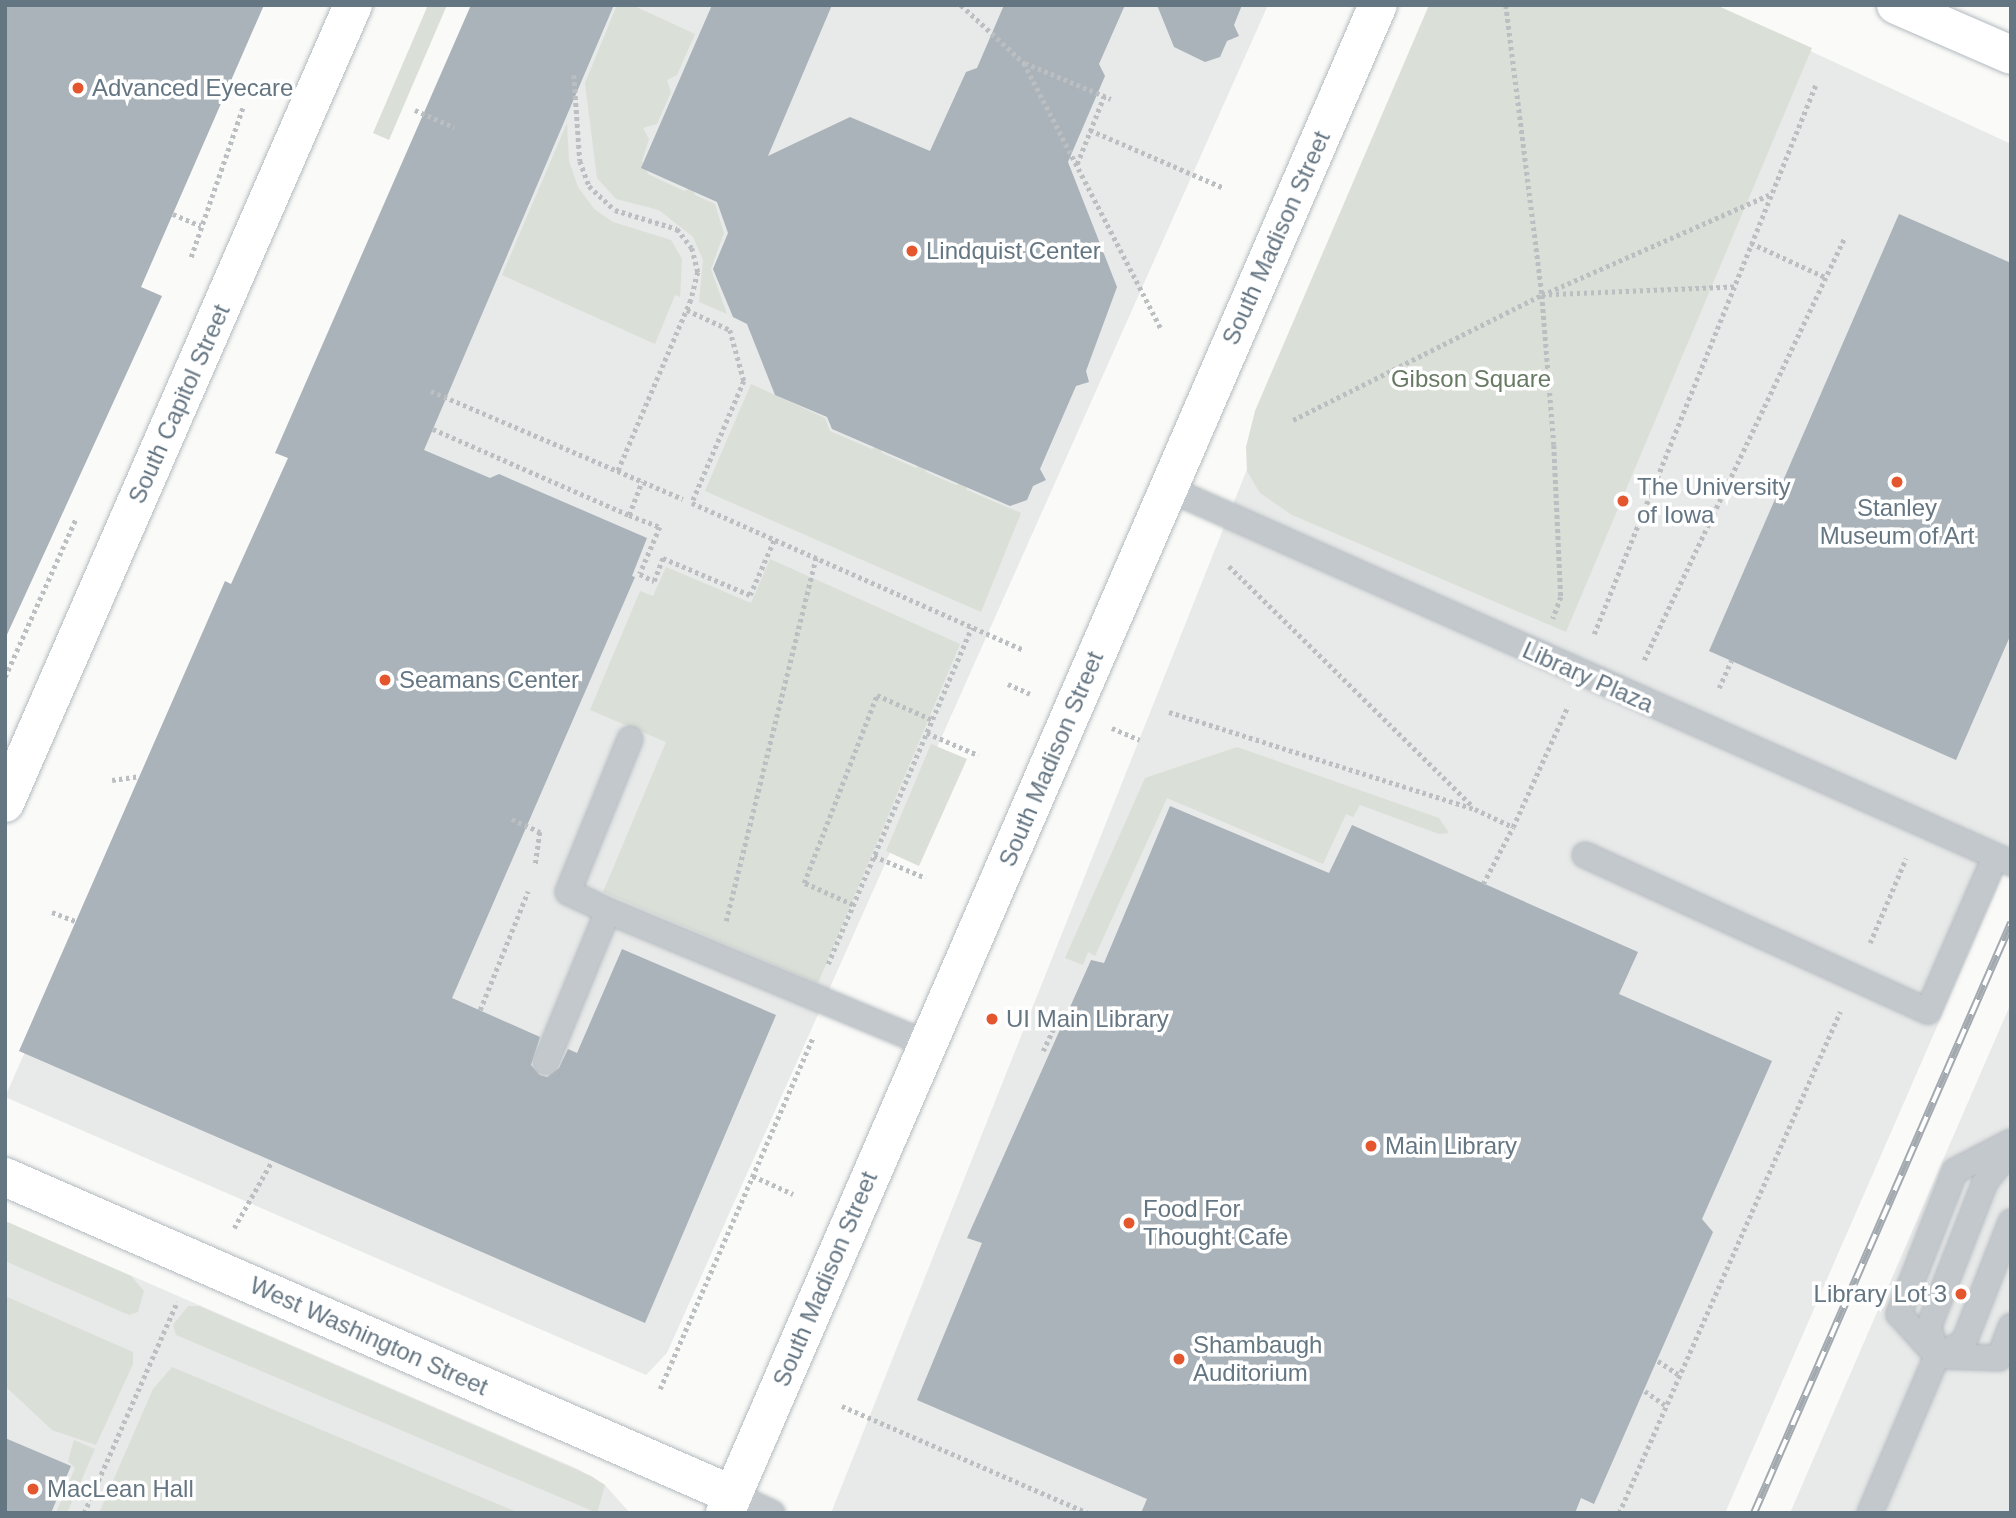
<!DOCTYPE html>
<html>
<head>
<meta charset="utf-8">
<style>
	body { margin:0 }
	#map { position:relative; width:2016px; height:1518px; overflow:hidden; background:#fafaf8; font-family:Arial,sans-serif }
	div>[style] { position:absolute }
	.built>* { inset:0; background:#e8e9e9 }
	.green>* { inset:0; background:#dadfd7 }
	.building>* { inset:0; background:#aab3b9 }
	.path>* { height:4.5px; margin-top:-2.25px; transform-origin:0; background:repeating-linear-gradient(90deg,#bbbfc2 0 3.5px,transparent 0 7px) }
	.roads { filter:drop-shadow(0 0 2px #b3babf) drop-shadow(0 0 2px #b3babf) }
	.lane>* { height:24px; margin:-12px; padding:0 12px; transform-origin:12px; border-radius:12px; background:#c3c8cc }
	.secondary>* { height:38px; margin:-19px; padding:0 19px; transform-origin:19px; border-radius:19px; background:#fff }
	.primary>* { height:38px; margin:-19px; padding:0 19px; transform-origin:19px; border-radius:19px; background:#fff }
	.rail>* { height:8px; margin-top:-4px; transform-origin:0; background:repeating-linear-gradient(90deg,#fff 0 16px,#a2aab0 0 32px); box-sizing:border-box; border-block:2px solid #a2aab0 }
	.dots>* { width:19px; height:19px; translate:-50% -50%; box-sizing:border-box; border:4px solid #fff; border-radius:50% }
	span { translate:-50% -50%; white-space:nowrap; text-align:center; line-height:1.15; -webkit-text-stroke:7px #fff; paint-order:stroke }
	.poi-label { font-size:24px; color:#657683 }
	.left { translate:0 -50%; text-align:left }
	.right { translate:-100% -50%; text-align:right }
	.street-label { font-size:24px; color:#657683 }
	.park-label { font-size:24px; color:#687a64 }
	.frame { position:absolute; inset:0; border:7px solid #657683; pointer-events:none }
</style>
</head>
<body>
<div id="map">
	<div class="built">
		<i style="clip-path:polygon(489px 5px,1268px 5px,667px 1353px,646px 1375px,5px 1097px)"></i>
		<i style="clip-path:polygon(1432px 5px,1711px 5px,2011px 144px,2011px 857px,1725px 1513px,831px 1513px)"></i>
		<i style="clip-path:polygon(2011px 1003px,2011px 1513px,1790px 1513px)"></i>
		<i style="clip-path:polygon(5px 1221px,578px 1469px,605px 1485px,630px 1513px,5px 1513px)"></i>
	</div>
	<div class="green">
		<i style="clip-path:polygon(428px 5px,447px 5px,389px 140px,373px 133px)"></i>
		<i style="clip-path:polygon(617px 5px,632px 5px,695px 34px,677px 75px,667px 80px,671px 92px,657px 124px,643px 128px,649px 139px,642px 161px,648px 174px,684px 191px,693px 187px,695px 195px,715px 204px,724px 233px,711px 269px,727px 314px,699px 302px,703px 260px,693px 237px,659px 210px,616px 199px,597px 178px,585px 83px)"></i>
		<i style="clip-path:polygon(1429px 5px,1716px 5px,1812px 48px,1566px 632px,1292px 515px,1260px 493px,1247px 471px,1246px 447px,1255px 411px)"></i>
		<i style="clip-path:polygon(567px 123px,569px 161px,578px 187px,594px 209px,613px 222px,671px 240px,682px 259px,680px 297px,675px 295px,655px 344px,502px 275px)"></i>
		<i style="clip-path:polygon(751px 384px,825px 418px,830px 431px,872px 449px,879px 444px,882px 453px,916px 468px,924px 462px,926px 472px,956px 485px,965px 482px,967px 490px,1021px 513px,981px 612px,705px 491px)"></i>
		<i style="clip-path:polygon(770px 559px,960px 644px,818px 983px,603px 892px,666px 742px,590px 710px,640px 591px,653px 596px,666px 567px,751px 603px)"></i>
		<i style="clip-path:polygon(931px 744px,967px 759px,919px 866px,886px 851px)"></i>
		<i style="clip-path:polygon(1237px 747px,1439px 818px,1449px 833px,1439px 834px,1360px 805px,1353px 817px,1346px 814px,1323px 864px,1167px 798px,1095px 956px,1088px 952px,1083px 965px,1065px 958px,1145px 778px)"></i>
		<i style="clip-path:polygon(5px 1221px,131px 1276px,144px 1291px,138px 1312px,129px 1315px,5px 1261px)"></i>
		<i style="clip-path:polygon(5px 1296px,133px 1352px,133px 1364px,96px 1445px,52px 1430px,5px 1386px)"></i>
		<i style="clip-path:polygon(188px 1306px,199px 1306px,591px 1476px,605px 1485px,597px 1513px,176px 1335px,173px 1325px)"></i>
		<i style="clip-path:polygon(172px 1367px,519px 1513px,99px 1513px,153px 1389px)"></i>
		<i style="clip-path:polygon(74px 1440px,95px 1449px,67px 1513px,56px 1513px,75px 1468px,68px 1461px)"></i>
	</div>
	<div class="building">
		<i style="clip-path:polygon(5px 5px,264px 5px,141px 287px,162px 296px,5px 639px)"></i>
		<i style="clip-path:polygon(471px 5px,614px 5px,424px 450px,490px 478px,499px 474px,647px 538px,632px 576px,635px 577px,452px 998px,540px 1037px,531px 1065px,540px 1075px,547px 1077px,559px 1068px,568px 1049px,577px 1053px,622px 949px,776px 1015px,645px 1323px,19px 1051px,225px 581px,231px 584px,288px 458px,275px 453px)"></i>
		<i style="clip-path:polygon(712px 5px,832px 5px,768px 156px,850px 117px,930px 151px,966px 72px,977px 68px,1004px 5px,1125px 5px,1099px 64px,1105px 76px,1068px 162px,1117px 287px,1086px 371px,1089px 382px,1076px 386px,1040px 469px,1046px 480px,1033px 486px,1027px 500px,1010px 506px,832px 429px,827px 417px,775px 395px,747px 324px,733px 317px,713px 269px,728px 233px,717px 202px,641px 168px)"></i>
		<i style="clip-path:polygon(1157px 5px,1242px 5px,1234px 25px,1239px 36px,1227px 41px,1220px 57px,1205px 62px,1174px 47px)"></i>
		<i style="clip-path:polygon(1899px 214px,2011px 263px,2011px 634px,1956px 760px,1709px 651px)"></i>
		<i style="clip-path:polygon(1170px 806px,1329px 873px,1352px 825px,1638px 952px,1619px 994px,1772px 1061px,1702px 1219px,1713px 1232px,1594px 1504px,1581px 1498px,1575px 1513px,1141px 1513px,1147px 1499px,917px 1400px,982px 1243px,967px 1238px,1091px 960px,1104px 963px)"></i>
		<i style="clip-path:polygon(5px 1438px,71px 1466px,51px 1513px,5px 1513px)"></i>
	</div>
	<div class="path">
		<i style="left:961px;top:5px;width:86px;rotate:42.6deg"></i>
		<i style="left:1024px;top:63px;width:299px;rotate:62.7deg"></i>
		<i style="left:1506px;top:5px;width:292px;rotate:82.9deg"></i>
		<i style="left:1542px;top:295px;width:150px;rotate:85.4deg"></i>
		<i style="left:1554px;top:445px;width:152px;rotate:87.4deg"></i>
		<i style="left:1561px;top:597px;width:23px;rotate:110deg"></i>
		<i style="left:1025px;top:63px;width:93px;rotate:22.7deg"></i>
		<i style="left:574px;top:75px;width:86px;rotate:86deg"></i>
		<i style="left:580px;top:161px;width:27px;rotate:70deg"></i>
		<i style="left:589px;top:186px;width:35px;rotate:43deg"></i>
		<i style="left:615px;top:210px;width:65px;rotate:17deg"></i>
		<i style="left:677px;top:229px;width:24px;rotate:52deg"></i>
		<i style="left:692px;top:248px;width:25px;rotate:76deg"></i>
		<i style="left:698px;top:272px;width:29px;rotate:104deg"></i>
		<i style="left:691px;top:300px;width:186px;rotate:113.1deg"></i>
		<i style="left:415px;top:110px;width:43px;rotate:23.6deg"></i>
		<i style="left:1090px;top:130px;width:144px;rotate:23.4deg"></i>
		<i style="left:1077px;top:164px;width:73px;rotate:-68.3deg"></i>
		<i style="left:173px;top:214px;width:30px;rotate:23deg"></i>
		<i style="left:1751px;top:243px;width:81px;rotate:24.7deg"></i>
		<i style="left:191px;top:257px;width:159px;rotate:-70.9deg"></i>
		<i style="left:1734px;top:287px;width:192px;rotate:177.6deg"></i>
		<i style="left:1542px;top:295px;width:248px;rotate:-23.8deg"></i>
		<i style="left:687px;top:310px;width:47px;rotate:24.9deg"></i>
		<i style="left:730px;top:330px;width:53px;rotate:74.6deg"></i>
		<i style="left:744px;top:381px;width:133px;rotate:113.1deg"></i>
		<i style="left:692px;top:503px;width:362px;rotate:23.9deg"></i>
		<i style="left:431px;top:391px;width:274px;rotate:23.2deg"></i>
		<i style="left:1293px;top:420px;width:279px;rotate:-26.7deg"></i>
		<i style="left:433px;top:429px;width:214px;rotate:23.7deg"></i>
		<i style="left:629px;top:515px;width:36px;rotate:-69deg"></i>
		<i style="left:629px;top:515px;width:33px;rotate:21deg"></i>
		<i style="left:660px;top:527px;width:51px;rotate:113.1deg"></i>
		<i style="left:640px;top:574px;width:16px;rotate:27deg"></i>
		<i style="left:654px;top:581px;width:25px;rotate:-69deg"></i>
		<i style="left:663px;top:558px;width:95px;rotate:23deg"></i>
		<i style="left:750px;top:595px;width:60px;rotate:-66.4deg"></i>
		<i style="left:1229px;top:566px;width:343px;rotate:44.6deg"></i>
		<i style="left:1594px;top:634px;width:593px;rotate:-68.02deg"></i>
		<i style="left:1644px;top:660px;width:467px;rotate:-64.6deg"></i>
		<i style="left:5px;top:677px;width:174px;rotate:-65.9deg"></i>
		<i style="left:1008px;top:684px;width:24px;rotate:24deg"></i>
		<i style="left:1719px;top:688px;width:30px;rotate:-66deg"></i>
		<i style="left:1169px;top:712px;width:321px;rotate:17.6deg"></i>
		<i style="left:1475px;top:809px;width:42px;rotate:25.3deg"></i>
		<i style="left:1513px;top:827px;width:133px;rotate:-65.6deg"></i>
		<i style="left:1112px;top:728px;width:30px;rotate:23deg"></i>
		<i style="left:927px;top:733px;width:56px;rotate:23.3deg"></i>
		<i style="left:112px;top:780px;width:27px;rotate:-8deg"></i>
		<i style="left:512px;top:819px;width:31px;rotate:25deg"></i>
		<i style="left:540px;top:832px;width:34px;rotate:98deg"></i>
		<i style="left:874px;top:856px;width:56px;rotate:22.9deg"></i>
		<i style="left:1483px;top:884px;width:64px;rotate:-62.2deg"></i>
		<i style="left:853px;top:905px;width:54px;rotate:-155.8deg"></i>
		<i style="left:804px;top:883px;width:202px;rotate:-68.8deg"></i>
		<i style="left:877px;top:695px;width:61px;rotate:24.1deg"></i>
		<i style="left:52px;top:912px;width:26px;rotate:21deg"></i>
		<i style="left:726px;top:921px;width:374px;rotate:-76.1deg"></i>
		<i style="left:1870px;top:943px;width:92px;rotate:-67deg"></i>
		<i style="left:828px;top:964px;width:366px;rotate:-66.9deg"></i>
		<i style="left:480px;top:1010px;width:128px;rotate:-68deg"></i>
		<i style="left:1043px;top:1051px;width:40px;rotate:-65deg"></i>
		<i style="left:753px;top:1176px;width:44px;rotate:24.2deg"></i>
		<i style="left:234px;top:1228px;width:75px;rotate:-60.4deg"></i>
		<i style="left:1658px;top:1361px;width:24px;rotate:33deg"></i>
		<i style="left:660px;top:1389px;width:384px;rotate:-66.5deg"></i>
		<i style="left:1645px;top:1391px;width:24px;rotate:35deg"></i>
		<i style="left:842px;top:1406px;width:268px;rotate:23.5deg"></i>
		<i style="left:84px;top:1513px;width:231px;rotate:-66.2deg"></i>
		<i style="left:1619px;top:1513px;width:548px;rotate:-66.2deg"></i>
	</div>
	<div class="roads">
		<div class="lane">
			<i style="left:1167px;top:488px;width:924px;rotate:23.96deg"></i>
			<i style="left:1585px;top:855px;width:377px;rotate:24.5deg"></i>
			<i style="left:1928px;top:1011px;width:168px;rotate:-66.5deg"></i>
			<i style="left:608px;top:911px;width:44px;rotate:-154.6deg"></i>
			<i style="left:568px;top:892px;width:165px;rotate:-67.9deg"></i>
			<i style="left:546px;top:1062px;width:163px;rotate:-67.7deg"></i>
			<i style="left:608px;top:911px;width:346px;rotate:22.6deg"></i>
			<i style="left:2011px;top:1142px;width:63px;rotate:152.6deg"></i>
			<i style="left:1955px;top:1171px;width:154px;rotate:111.4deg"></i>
			<i style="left:1899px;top:1314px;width:57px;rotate:47.9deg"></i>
			<i style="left:1937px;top:1356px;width:62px;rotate:1.8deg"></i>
			<i style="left:1999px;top:1358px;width:34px;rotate:-69deg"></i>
			<i style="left:1937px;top:1356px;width:31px;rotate:-105deg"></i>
			<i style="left:1929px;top:1326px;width:155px;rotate:-68.7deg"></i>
			<i style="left:1985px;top:1182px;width:41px;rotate:-50.9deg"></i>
			<i style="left:733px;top:1495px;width:43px;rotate:24.8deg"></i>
			<i style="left:1870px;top:1513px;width:171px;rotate:-66.9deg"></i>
			<i style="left:1937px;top:1356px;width:30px;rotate:-27deg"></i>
			<i style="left:1964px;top:1342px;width:129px;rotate:-68.6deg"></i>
		</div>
		<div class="secondary">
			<i style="left:5px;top:803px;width:871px;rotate:-66.44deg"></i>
			<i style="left:5px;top:1177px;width:794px;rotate:23.6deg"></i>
			<i style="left:725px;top:1513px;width:1643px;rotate:-66.59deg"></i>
		</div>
		<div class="primary">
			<i style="left:1896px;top:5px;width:125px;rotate:23.5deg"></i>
		</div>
	</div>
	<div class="rail">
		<i style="left:1754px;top:1513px;width:644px;rotate:-66.46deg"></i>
	</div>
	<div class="dots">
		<i style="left:78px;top:88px;background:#e4572e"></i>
		<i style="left:912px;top:251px;background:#e4572e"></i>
		<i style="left:1897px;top:482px;background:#e4572e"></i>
		<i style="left:1623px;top:501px;background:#e4572e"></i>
		<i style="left:385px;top:680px;background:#e4572e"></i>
		<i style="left:992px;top:1019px;background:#e4572e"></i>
		<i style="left:1371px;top:1146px;background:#e4572e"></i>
		<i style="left:1129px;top:1223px;background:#e4572e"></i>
		<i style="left:1961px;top:1294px;background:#e4572e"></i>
		<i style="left:1179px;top:1359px;background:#e4572e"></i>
		<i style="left:33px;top:1489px;background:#e4572e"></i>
	</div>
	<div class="poi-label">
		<span class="left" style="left:92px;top:88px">Advanced Eyecare</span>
		<span class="left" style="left:926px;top:251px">Lindquist Center</span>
		<span class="left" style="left:1637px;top:501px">The University<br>of Iowa</span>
		<span style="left:1897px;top:522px">Stanley<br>Museum of Art</span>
		<span class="left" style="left:399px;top:680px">Seamans Center</span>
		<span class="left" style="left:1006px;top:1019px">UI Main Library</span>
		<span class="left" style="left:1385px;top:1146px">Main Library</span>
		<span class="left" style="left:1143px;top:1223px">Food For<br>Thought Cafe</span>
		<span class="right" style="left:1947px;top:1294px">Library Lot 3</span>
		<span class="left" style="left:1193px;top:1359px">Shambaugh<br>Auditorium</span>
		<span class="left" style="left:47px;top:1489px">MacLean Hall</span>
	</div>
	<div class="street-label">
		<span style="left:1276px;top:238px;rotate:-66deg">South Madison Street</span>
		<span style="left:179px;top:404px;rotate:-66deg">South Capitol Street</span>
		<span style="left:1588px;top:677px;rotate:24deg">Library Plaza</span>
		<span style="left:1051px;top:759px;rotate:-67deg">South Madison Street</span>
		<span style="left:825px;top:1279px;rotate:-67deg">South Madison Street</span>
		<span style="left:369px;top:1336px;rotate:24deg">West Washington Street</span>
	</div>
	<div class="park-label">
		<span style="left:1471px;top:379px">Gibson Square</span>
	</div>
	<div class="frame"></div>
</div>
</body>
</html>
